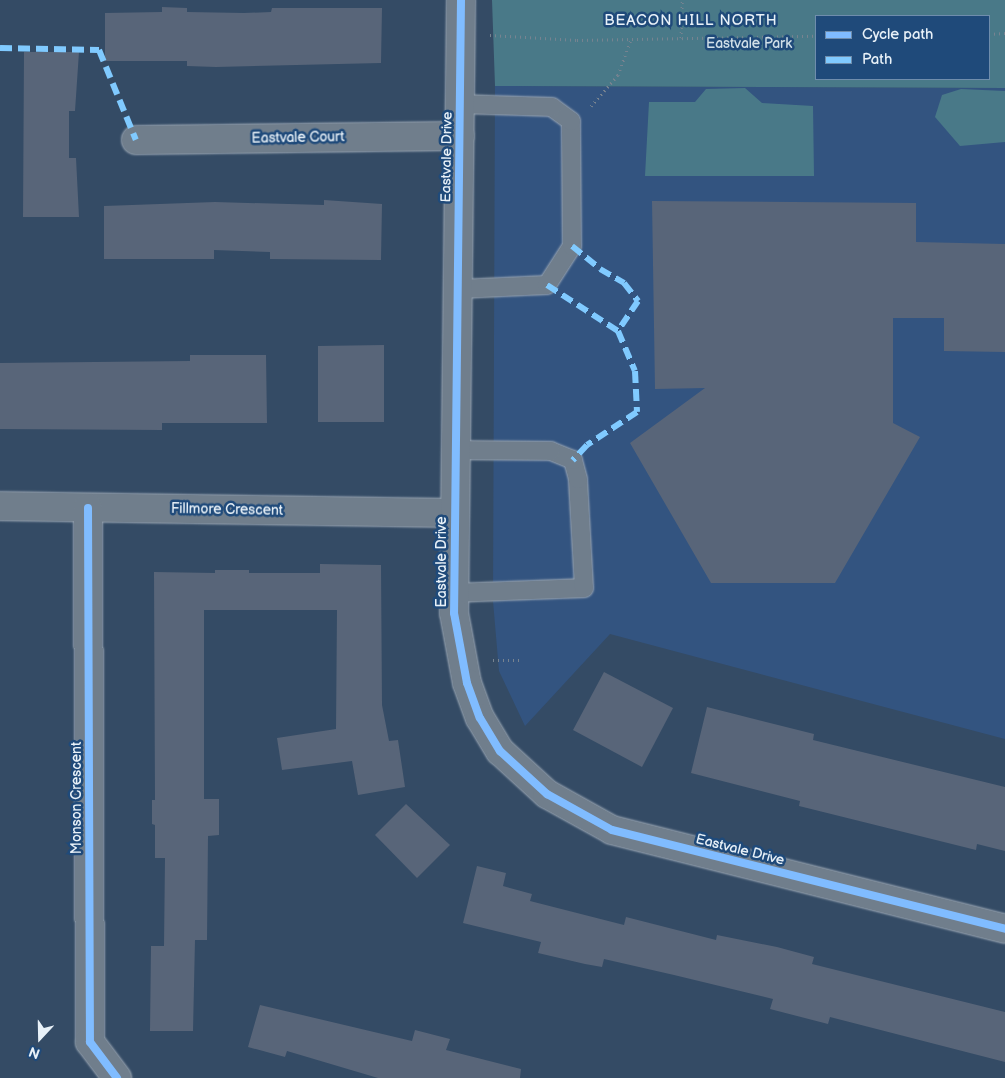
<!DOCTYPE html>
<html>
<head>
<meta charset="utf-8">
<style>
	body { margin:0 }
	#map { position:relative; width:1005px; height:1078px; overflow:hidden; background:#344b65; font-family:"Balsamiq Sans",sans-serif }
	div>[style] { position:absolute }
	.built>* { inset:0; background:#335480 }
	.green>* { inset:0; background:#497988 }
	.building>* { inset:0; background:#586579 }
	.path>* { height:3px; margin-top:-1.5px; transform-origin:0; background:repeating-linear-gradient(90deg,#778390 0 1px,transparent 0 5px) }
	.roads { filter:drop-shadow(0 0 1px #9aa6b3) drop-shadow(0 0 1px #9aa6b3) }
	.service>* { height:18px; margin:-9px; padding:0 9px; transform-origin:9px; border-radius:9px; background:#707e8c }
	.minor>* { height:28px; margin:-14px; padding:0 14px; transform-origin:14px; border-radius:14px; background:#707e8c }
	.tertiary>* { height:28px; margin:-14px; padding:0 14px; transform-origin:14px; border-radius:14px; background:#707e8c }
	.quiet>* { height:6px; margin-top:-3px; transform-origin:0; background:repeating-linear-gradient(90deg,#80caff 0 12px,transparent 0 18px) }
	.cycleway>* { height:8px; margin:-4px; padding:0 4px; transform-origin:4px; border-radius:4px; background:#80bcff }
	span { translate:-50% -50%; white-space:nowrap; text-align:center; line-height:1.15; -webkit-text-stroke:5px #1f4a7a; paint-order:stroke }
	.park-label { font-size:14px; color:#d1e0e8 }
	.street-label { font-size:14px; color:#e8f1f8 }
	.neighbourhood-label { font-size:15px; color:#e8f1f8; letter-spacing:1px }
	.legend { position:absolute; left:815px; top:15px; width:175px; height:65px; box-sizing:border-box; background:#1f4a7a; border:1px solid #6f8dac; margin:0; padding:6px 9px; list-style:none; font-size:15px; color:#e8f1f8 }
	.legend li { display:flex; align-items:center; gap:10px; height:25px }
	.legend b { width:25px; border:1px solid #6f8dac }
	.north { position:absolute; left:15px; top:1013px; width:50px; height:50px; -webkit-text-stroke:4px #1f4a7a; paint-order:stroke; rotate:201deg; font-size:14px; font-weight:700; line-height:20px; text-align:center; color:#e8f1f8 }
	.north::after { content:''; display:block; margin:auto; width:18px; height:22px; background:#e8f1f8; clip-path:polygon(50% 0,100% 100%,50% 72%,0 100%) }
</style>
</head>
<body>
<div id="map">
	<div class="built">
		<i style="clip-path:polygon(495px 86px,1005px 88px,1005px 739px,610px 634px,525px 726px,499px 671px,493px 601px)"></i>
	</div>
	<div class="green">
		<i style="clip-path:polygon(evenodd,492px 0,1005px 0,1005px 88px,495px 86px,492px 0,816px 16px,989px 16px,989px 79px,816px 79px,816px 16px)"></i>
		<i style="clip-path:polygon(745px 88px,762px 103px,813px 106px,814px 176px,645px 176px,649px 102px,695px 102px,706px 89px)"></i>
		<i style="clip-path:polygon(961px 89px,1005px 91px,1005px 142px,960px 146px,935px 117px,942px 95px)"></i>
	</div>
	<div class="building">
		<i style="clip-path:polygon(162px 7px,187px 8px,187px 12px,244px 13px,271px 12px,272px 8px,382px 8px,381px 63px,216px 67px,187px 66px,187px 61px,105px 61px,105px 13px,162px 12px)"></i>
		<i style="clip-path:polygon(24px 52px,79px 52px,75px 111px,69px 111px,69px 158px,76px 158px,79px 217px,23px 217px)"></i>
		<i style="clip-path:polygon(324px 200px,382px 204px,381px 260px,270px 259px,270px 252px,214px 250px,214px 259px,104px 259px,104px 206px,215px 202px,324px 205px)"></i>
		<i style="clip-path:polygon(652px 201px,916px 203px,916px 242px,1005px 244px,1005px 352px,944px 351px,944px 318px,893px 318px,893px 423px,920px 437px,835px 583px,711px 583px,630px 443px,705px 388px,655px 389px)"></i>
		<i style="clip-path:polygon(384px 345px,384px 422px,318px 422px,318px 346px)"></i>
		<i style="clip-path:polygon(190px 355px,266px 355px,267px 423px,162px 423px,162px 430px,0 429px,0 363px,190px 361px)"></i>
		<i style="clip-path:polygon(320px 564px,381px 565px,382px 705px,389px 741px,398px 740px,405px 787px,358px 795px,352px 761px,282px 770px,277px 738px,336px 729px,337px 610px,204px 610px,204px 799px,219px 799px,219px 835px,208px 836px,207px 940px,195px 940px,193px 1031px,150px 1031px,151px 946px,164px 946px,165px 858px,155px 858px,155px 825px,152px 824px,152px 800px,155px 800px,154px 572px,215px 573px,215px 570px,249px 570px,249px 573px,320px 573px)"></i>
		<i style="clip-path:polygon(604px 672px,673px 708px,642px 767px,573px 730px)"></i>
		<i style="clip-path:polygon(707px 707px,814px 734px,813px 740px,1005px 787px,1005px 851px,977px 844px,976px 850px,799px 806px,800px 801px,691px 773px)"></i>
		<i style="clip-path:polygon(406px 804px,450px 845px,417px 878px,375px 835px)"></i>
		<i style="clip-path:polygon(477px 866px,506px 873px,503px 886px,532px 894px,530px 901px,624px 925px,626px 917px,716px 940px,717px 935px,777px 947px,814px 957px,812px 964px,1005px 1012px,1005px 1062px,830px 1017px,828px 1024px,770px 1009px,773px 999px,674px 975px,604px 959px,602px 967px,585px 964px,538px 953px,541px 942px,463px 923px)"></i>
		<i style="clip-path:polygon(260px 1005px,412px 1041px,415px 1030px,450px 1039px,446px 1050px,521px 1069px,520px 1078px,378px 1078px,287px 1051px,285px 1057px,248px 1047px)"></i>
	</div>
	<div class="path">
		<i style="left:989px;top:34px;width:16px;rotate:-4deg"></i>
		<i style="left:490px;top:35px;width:87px;rotate:3.3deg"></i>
		<i style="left:577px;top:40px;width:239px;rotate:-1deg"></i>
		<i style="left:681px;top:38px;width:38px;rotate:-88deg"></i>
		<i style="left:591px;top:106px;width:41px;rotate:-48.9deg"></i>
		<i style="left:618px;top:75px;width:37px;rotate:-70deg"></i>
		<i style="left:493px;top:660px;width:29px"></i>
	</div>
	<div class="roads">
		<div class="service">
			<i style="left:459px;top:289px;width:88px;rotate:-2.6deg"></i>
			<i style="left:547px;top:285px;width:46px;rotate:-57.3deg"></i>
			<i style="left:572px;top:246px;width:125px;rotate:-90.5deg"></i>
			<i style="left:571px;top:121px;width:24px;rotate:-144deg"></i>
			<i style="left:552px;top:107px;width:92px;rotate:-178.1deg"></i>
			<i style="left:454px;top:593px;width:130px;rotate:-2.2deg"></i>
			<i style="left:584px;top:588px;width:109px;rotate:-93.2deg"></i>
			<i style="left:578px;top:479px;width:20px;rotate:-105deg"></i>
			<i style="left:573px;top:460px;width:24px;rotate:-158deg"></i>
			<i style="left:551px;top:451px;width:96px;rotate:-179.4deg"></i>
		</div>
		<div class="minor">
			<i style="left:136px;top:140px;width:324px;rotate:-0.7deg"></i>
			<i style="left:0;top:506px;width:454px;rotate:0.9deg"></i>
			<i style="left:88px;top:508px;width:534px;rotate:89.79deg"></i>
			<i style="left:90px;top:1042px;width:45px;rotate:53.1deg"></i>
		</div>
		<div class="tertiary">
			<i style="left:461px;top:0;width:613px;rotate:90.65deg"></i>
			<i style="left:454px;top:613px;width:71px;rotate:79.5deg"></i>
			<i style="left:467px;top:683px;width:37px;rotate:70deg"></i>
			<i style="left:480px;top:718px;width:39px;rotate:59deg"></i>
			<i style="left:500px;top:751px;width:64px;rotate:42.5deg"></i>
			<i style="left:547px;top:794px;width:74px;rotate:29deg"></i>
			<i style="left:612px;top:830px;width:405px;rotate:14.1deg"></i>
		</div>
	</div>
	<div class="quiet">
		<i style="left:0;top:48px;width:99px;rotate:1.2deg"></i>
		<i style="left:99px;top:50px;width:97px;rotate:67.7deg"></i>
		<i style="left:572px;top:246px;width:36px;rotate:39deg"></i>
		<i style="left:600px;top:269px;width:28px;rotate:30deg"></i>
		<i style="left:624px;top:283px;width:23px;rotate:52deg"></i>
		<i style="left:638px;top:301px;width:36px;rotate:124deg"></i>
		<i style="left:547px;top:285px;width:85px;rotate:32.9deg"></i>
		<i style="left:618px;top:331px;width:43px;rotate:67deg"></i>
		<i style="left:635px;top:371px;width:41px;rotate:87.2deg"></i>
		<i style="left:637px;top:412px;width:60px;rotate:146.6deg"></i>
		<i style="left:587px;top:445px;width:21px;rotate:133deg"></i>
	</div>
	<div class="cycleway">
		<i style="left:461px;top:0;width:613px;rotate:90.65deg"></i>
		<i style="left:454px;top:613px;width:71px;rotate:79.5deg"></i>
		<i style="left:467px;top:683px;width:37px;rotate:70deg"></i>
		<i style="left:480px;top:718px;width:39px;rotate:59deg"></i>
		<i style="left:500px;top:751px;width:64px;rotate:42.5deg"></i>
		<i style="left:547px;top:794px;width:74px;rotate:29deg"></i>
		<i style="left:612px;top:830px;width:405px;rotate:14.1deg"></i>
		<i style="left:88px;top:508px;width:534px;rotate:89.79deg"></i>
		<i style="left:90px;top:1042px;width:45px;rotate:53.1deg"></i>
	</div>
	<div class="park-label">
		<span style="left:749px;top:44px">Eastvale Park</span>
	</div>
	<div class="street-label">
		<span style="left:298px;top:138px;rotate:-1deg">Eastvale Court</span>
		<span style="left:447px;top:157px;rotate:-89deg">Eastvale Drive</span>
		<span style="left:227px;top:510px;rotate:1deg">Fillmore Crescent</span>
		<span style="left:442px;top:562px;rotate:-90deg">Eastvale Drive</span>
		<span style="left:77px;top:798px;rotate:-90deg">Monson Crescent</span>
		<span style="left:740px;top:850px;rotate:14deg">Eastvale Drive</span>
	</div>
	<div class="neighbourhood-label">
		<span style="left:691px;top:21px">BEACON HILL NORTH</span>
	</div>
	<ul class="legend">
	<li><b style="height:6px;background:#80bcff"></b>Cycle path</li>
	<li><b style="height:6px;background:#80caff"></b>Path</li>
	</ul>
	<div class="north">N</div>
</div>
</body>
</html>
